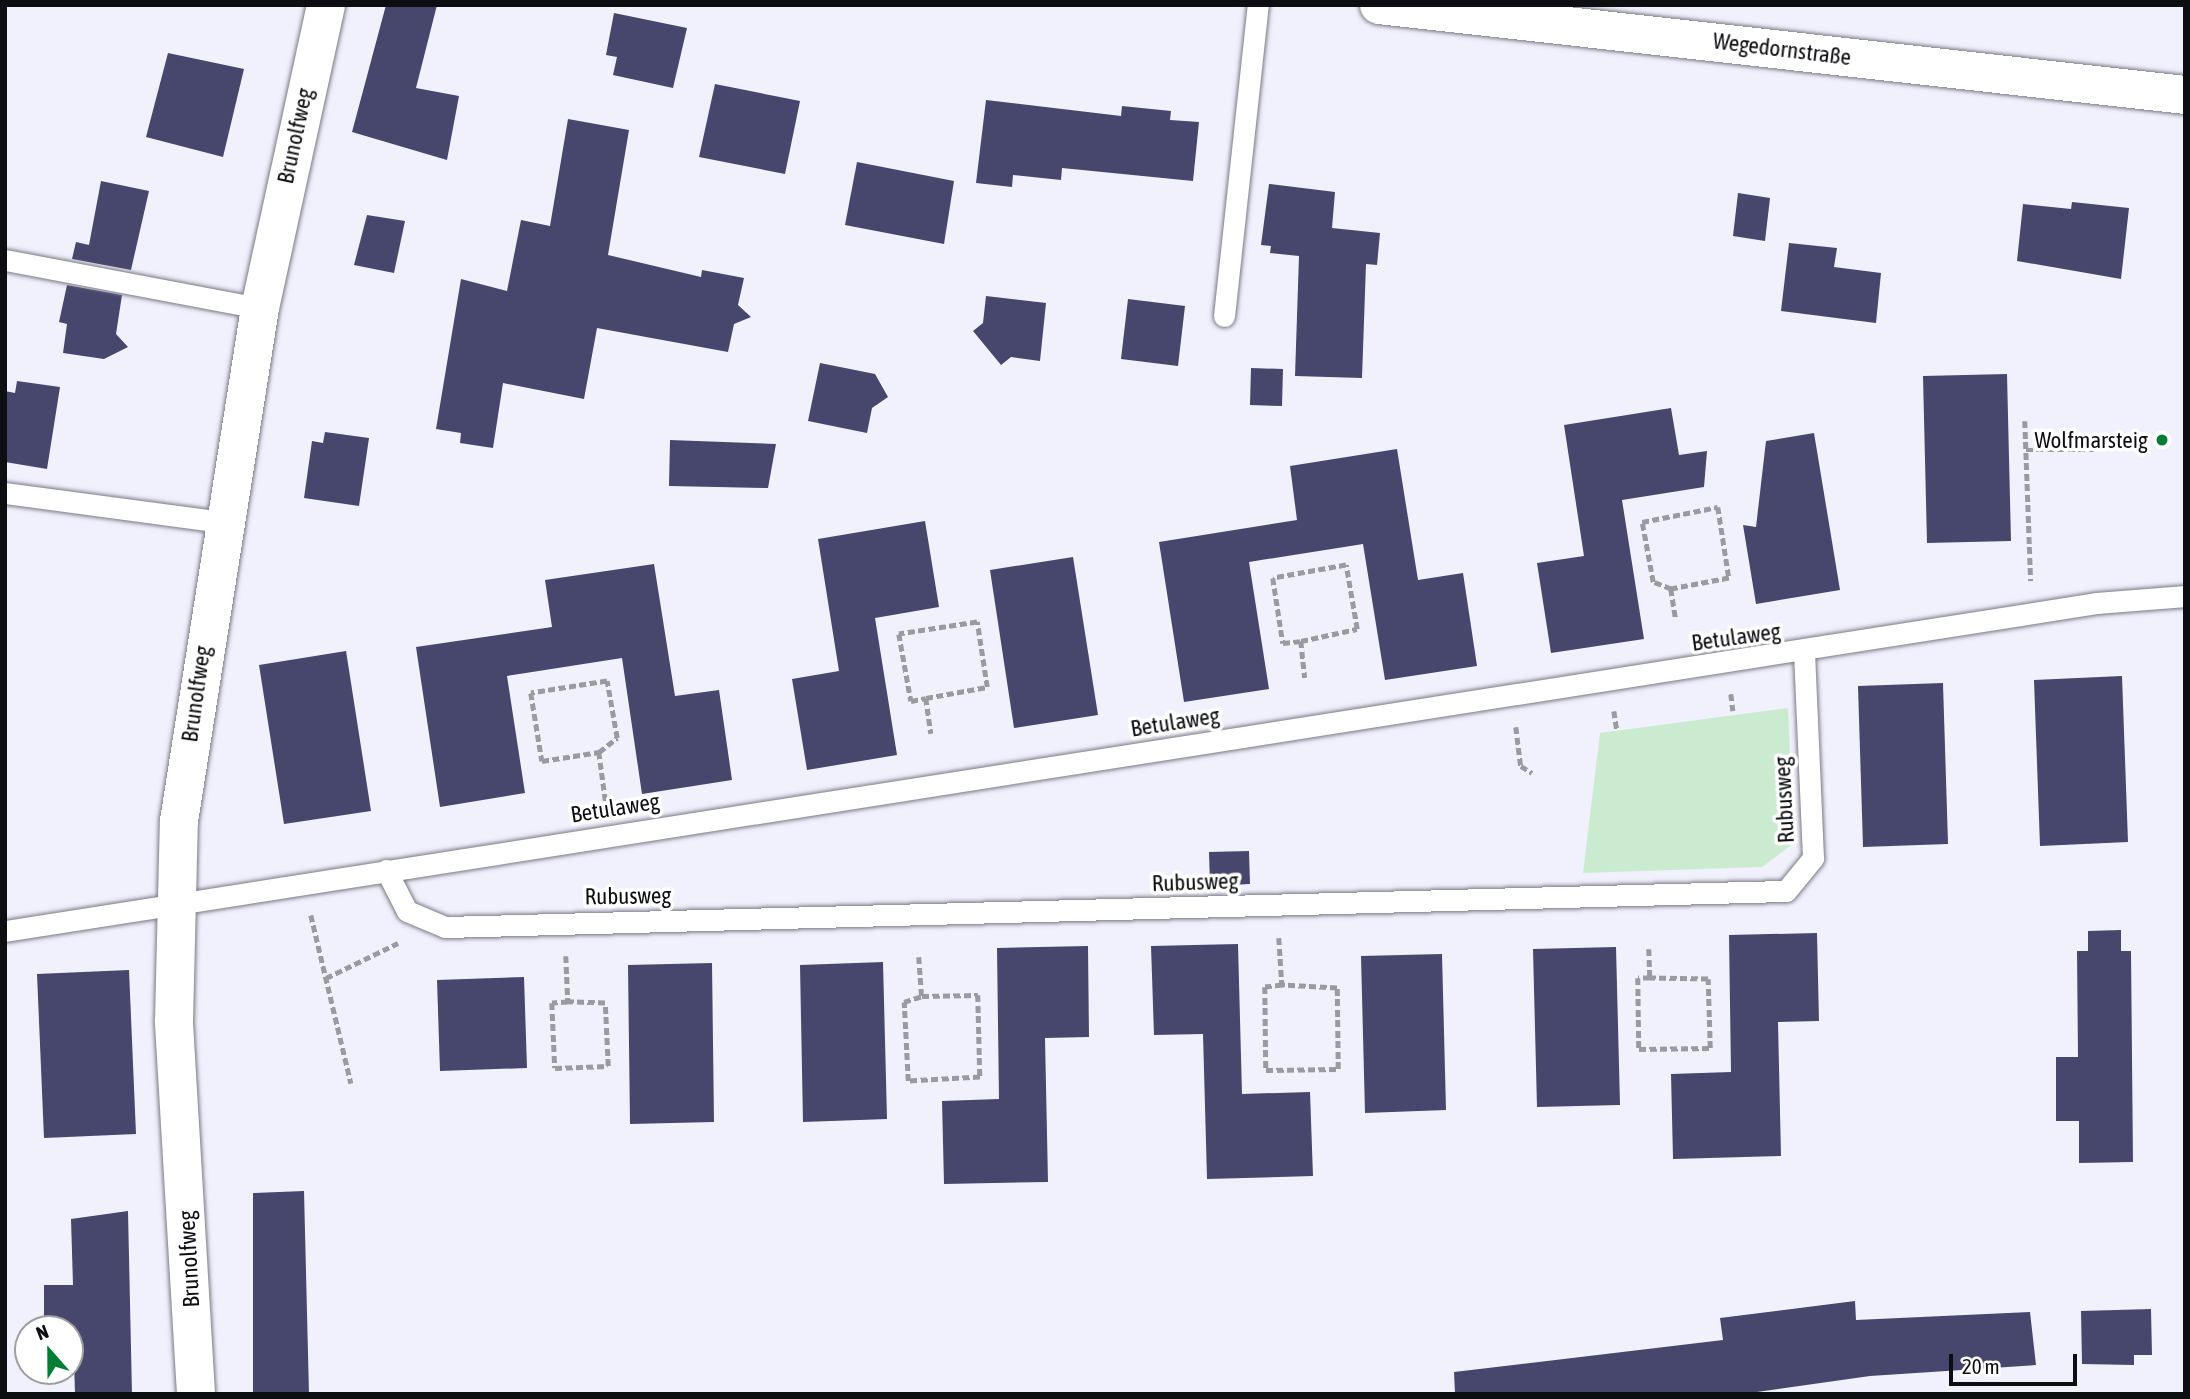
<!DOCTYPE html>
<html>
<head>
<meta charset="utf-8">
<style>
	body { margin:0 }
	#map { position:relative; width:2190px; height:1399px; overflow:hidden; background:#f1f1fd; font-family:"Asap Condensed",sans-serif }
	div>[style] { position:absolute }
	.green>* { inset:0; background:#cbebd0 }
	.building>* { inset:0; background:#47466d }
	.path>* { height:4.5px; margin-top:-2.25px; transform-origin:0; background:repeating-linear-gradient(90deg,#999aa2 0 7px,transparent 0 10.5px) }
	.roads { filter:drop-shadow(0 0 2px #7a7a85) drop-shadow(0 0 2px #7a7a85) }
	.service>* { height:21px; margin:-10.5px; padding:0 10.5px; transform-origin:10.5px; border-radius:10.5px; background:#fff }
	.minor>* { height:38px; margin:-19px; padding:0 19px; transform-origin:19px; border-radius:19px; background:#fff }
	.tertiary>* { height:38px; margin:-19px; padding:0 19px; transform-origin:19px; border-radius:19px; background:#fff }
	.dots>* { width:19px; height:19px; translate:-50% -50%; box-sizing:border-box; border:4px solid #fff; border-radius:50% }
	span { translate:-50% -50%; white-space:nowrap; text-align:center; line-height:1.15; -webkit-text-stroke:7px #fff; paint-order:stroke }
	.street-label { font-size:23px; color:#0d0e11 }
	.poi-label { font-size:23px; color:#0d0e11 }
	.right { translate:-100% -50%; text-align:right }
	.frame { position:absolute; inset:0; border:7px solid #0d0e11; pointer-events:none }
	.north { position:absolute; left:14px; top:1315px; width:70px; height:70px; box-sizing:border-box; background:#fff; border:2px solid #9e9fa0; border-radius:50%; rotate:339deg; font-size:19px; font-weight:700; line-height:28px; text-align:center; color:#0d0e11 }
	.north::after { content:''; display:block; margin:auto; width:24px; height:32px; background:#037d35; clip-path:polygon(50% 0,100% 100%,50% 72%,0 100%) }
	.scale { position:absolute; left:1949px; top:1354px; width:128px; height:32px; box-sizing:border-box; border:4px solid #0d0e11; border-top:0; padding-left:9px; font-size:21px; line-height:24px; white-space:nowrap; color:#0d0e11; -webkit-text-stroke:5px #fff; paint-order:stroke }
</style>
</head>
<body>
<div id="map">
	<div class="green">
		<i style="clip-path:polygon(1788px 708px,1794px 843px,1762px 867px,1583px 873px,1600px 733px)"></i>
	</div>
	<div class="building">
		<i style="clip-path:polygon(386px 5px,437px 5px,416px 88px,459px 96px,447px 160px,352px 132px)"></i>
		<i style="clip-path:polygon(614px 13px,687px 28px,673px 88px,613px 75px,617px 57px,606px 55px)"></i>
		<i style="clip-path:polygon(168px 53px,244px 69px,223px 157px,146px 137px)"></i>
		<i style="clip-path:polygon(715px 84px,800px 101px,785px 174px,699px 157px)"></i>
		<i style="clip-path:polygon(986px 100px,1121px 116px,1122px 106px,1171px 111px,1170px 120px,1199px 122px,1193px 181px,1062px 168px,1061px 180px,1013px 175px,1012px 187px,976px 183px)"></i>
		<i style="clip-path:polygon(568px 119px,629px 130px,608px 255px,701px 277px,702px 270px,744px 278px,738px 305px,751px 317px,734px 324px,728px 352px,597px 328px,584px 399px,503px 383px,493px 448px,460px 443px,461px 433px,436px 429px,461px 279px,507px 291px,521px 220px,550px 226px)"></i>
		<i style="clip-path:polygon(857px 162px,954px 181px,944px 244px,845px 225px)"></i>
		<i style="clip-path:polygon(101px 181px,149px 191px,131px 270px,72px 259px,76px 242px,89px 245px)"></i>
		<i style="clip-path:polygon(1269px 184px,1335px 192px,1332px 228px,1380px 233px,1377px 265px,1366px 264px,1362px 378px,1295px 376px,1299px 256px,1270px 253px,1271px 246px,1261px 245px)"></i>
		<i style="clip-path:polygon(1738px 193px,1770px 198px,1765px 241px,1733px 236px)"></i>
		<i style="clip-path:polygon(2072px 202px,2129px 208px,2121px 279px,2017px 261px,2023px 204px,2071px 209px)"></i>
		<i style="clip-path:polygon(367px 215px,405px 221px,394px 273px,354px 265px)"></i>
		<i style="clip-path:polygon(1789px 243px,1837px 248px,1834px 267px,1881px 273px,1876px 323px,1781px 311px)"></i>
		<i style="clip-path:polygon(67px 285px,122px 295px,116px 334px,128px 347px,104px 359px,63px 353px,67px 324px,59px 322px)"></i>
		<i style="clip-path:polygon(986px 296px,1046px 303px,1040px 361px,1011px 357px,1001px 365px,973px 331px,983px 323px)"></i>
		<i style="clip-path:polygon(1128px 299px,1185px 306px,1178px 366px,1121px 359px)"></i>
		<i style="clip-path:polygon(820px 363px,875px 374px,888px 397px,872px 408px,867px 433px,808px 421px)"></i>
		<i style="clip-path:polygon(1251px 368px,1283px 369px,1282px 406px,1250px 405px)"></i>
		<i style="clip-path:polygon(2007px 374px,2011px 541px,1927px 543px,1923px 376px)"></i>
		<i style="clip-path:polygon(17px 381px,60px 387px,47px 469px,5px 462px,5px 391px,15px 393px)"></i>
		<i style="clip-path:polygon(1671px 408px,1679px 455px,1707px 451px,1704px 487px,1622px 500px,1644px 639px,1551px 653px,1537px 563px,1584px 556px,1564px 425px)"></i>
		<i style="clip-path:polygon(325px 432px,369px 438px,359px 506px,304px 498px,312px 441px,323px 443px)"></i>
		<i style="clip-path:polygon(1814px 433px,1840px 590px,1756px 604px,1743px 525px,1756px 527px,1766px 441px)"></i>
		<i style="clip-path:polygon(670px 440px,776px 444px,768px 488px,669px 486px)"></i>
		<i style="clip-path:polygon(1397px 449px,1418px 580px,1463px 573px,1477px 666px,1385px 680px,1363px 544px,1249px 562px,1269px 689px,1184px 702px,1159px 542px,1297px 520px,1290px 466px)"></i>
		<i style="clip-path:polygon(925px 521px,939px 607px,875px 618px,897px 755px,807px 770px,792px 679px,839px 671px,818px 539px)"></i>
		<i style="clip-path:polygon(1073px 557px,1098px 715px,1014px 728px,990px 570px)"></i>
		<i style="clip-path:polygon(654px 564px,675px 696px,719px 690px,732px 780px,642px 794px,622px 658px,507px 676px,525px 793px,440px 807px,416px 647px,552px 627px,545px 580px)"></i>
		<i style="clip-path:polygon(346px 651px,371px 811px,284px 824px,259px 665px)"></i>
		<i style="clip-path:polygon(2122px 676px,2128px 842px,2040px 846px,2034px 680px)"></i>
		<i style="clip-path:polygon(1943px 683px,1948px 844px,1863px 847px,1858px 686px)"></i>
		<i style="clip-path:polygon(1249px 851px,1250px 884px,1210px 886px,1209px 852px)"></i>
		<i style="clip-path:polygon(2121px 930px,2121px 951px,2131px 951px,2133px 1162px,2079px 1163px,2079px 1121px,2056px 1121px,2056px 1057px,2078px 1057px,2077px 951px,2088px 951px,2088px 931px)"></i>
		<i style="clip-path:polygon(1817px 933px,1819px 1021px,1778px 1022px,1781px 1156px,1673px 1159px,1671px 1074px,1731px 1072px,1729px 935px)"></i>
		<i style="clip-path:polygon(1238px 944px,1242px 1094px,1310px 1092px,1313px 1176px,1207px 1179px,1203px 1034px,1154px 1035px,1151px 946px)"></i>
		<i style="clip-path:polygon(1088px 946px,1089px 1037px,1045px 1038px,1048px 1182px,944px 1184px,942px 1101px,999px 1099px,997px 948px)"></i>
		<i style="clip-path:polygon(1616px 947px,1620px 1105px,1537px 1107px,1533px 949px)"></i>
		<i style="clip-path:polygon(1442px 954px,1446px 1110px,1365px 1113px,1361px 956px)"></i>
		<i style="clip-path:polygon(883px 962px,887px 1119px,803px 1122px,800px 965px)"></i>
		<i style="clip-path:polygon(712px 963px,714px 1122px,630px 1124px,628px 965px)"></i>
		<i style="clip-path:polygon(129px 970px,136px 1134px,44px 1138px,37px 974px)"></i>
		<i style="clip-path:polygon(524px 977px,527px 1068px,440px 1071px,437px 980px)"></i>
		<i style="clip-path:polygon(304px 1191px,309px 1394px,253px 1394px,253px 1193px)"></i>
		<i style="clip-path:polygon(128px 1211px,132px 1394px,75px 1394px,73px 1329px,44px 1329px,44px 1285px,73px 1285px,71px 1219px)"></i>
		<i style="clip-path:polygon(1855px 1301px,1856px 1320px,2030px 1312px,2036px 1365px,1870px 1376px,1743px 1394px,1455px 1394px,1454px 1372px,1723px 1340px,1720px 1318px)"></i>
		<i style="clip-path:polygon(2151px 1309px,2152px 1355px,2134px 1355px,2134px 1365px,2082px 1364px,2081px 1311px)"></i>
	</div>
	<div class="path">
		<i style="left:2025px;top:421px;width:160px;rotate:87.9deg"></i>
		<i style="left:2026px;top:450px;width:68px"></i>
		<i style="left:1671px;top:589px;width:19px;rotate:-159deg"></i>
		<i style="left:1653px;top:582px;width:61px;rotate:-100.4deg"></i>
		<i style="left:1642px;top:522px;width:77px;rotate:-11.2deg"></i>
		<i style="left:1718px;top:507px;width:72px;rotate:81.2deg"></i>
		<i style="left:1729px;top:578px;width:59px;rotate:169.3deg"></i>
		<i style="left:1671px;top:589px;width:30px;rotate:81deg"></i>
		<i style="left:1301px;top:641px;width:57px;rotate:-12.1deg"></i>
		<i style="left:1357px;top:629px;width:65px;rotate:-99.8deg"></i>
		<i style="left:1346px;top:565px;width:74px;rotate:169.9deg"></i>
		<i style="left:1273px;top:578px;width:66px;rotate:81.3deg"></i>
		<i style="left:1283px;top:643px;width:18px;rotate:-6deg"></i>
		<i style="left:1301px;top:641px;width:37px;rotate:84deg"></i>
		<i style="left:1731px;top:694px;width:17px;rotate:83deg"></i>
		<i style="left:926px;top:698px;width:62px;rotate:-10.2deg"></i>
		<i style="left:987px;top:687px;width:66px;rotate:-98.7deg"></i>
		<i style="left:977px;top:622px;width:79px;rotate:171.3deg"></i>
		<i style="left:899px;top:634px;width:68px;rotate:79.8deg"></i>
		<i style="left:911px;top:701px;width:15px;rotate:-11deg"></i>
		<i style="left:926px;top:698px;width:36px;rotate:82deg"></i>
		<i style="left:1614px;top:711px;width:20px;rotate:81deg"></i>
		<i style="left:1516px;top:727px;width:39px;rotate:83deg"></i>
		<i style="left:1521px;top:766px;width:13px;rotate:32deg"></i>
		<i style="left:599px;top:752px;width:23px;rotate:-38deg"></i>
		<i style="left:617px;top:738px;width:58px;rotate:-100deg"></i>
		<i style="left:607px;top:681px;width:77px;rotate:171deg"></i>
		<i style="left:531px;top:693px;width:69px;rotate:80.8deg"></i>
		<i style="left:542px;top:761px;width:58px;rotate:-9deg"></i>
		<i style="left:599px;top:752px;width:52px;rotate:82.3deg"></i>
		<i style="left:311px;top:915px;width:173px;rotate:76.6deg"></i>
		<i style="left:1279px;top:938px;width:47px;rotate:86.3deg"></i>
		<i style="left:1282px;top:985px;width:17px;rotate:173deg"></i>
		<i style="left:1265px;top:987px;width:83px;rotate:89.3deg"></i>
		<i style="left:1266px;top:1070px;width:72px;rotate:-0.8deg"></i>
		<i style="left:1338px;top:1069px;width:81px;rotate:-90.7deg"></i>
		<i style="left:1337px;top:988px;width:55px;rotate:-176.9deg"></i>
		<i style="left:1649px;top:949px;width:29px;rotate:88deg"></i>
		<i style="left:1650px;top:978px;width:12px;rotate:180deg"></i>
		<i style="left:1638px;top:978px;width:71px;rotate:89.2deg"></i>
		<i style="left:1639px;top:1049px;width:71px;rotate:-0.8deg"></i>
		<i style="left:1710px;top:1048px;width:69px;rotate:-91.7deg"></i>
		<i style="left:1708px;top:979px;width:58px;rotate:-179deg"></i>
		<i style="left:566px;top:956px;width:46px;rotate:87.5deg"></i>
		<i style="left:568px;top:1002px;width:16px;rotate:176deg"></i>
		<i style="left:552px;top:1003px;width:65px;rotate:87.4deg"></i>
		<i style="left:555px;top:1068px;width:53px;rotate:-2.2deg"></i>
		<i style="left:608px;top:1066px;width:63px;rotate:-92.7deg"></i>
		<i style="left:605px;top:1003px;width:37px;rotate:-178deg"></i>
		<i style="left:919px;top:957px;width:39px;rotate:86deg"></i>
		<i style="left:922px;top:996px;width:56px;rotate:-1deg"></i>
		<i style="left:978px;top:995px;width:82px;rotate:88.6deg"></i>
		<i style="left:980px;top:1077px;width:72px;rotate:176.8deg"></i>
		<i style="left:908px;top:1081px;width:79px;rotate:-92.9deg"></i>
		<i style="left:904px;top:1002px;width:19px;rotate:-18deg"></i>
		<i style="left:326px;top:978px;width:80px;rotate:-25.9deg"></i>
	</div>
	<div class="roads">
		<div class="service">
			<i style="left:5px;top:260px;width:259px;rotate:10.7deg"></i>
			<i style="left:1224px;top:316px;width:313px;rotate:-83.8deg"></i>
			<i style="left:5px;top:493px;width:220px;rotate:7.6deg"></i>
			<i style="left:386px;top:870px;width:46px;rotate:62.9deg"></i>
			<i style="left:407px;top:911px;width:41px;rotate:22.8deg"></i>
			<i style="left:445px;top:927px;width:1341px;rotate:-1.54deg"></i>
			<i style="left:1786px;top:891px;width:43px;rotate:-50.7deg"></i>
			<i style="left:1813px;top:858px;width:204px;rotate:-92.5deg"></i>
			<i style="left:5px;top:931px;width:2118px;rotate:-8.91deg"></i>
			<i style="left:2097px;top:603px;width:88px;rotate:-4.5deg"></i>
		</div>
		<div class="minor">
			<i style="left:196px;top:1394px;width:374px;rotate:-93.4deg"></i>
			<i style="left:174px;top:1021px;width:200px;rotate:-88.6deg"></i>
			<i style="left:179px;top:821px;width:519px;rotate:-81.03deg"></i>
			<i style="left:260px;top:308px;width:310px;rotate:-77.7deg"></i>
		</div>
		<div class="tertiary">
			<i style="left:1379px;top:5px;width:811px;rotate:6.37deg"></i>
		</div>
	</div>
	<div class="dots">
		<i style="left:2162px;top:440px;background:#037d35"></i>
	</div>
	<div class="street-label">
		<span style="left:1782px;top:49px;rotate:7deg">Wegedornstraße</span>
		<span style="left:295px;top:136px;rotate:-78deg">Brunolfweg</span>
		<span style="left:1736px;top:637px;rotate:-8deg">Betulaweg</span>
		<span style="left:196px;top:694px;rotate:-82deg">Brunolfweg</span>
		<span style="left:1175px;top:722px;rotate:-9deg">Betulaweg</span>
		<span style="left:1784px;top:800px;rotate:-93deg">Rubusweg</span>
		<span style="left:615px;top:808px;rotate:-9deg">Betulaweg</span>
		<span style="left:1195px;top:882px;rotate:-2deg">Rubusweg</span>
		<span style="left:628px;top:896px;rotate:-1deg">Rubusweg</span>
		<span style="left:189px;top:1259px;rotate:-93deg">Brunolfweg</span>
	</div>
	<div class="poi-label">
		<span class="right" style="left:2148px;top:440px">Wolfmarsteig</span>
	</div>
	<div class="frame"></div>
	<div class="north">N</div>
	<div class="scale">20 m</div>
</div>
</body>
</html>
